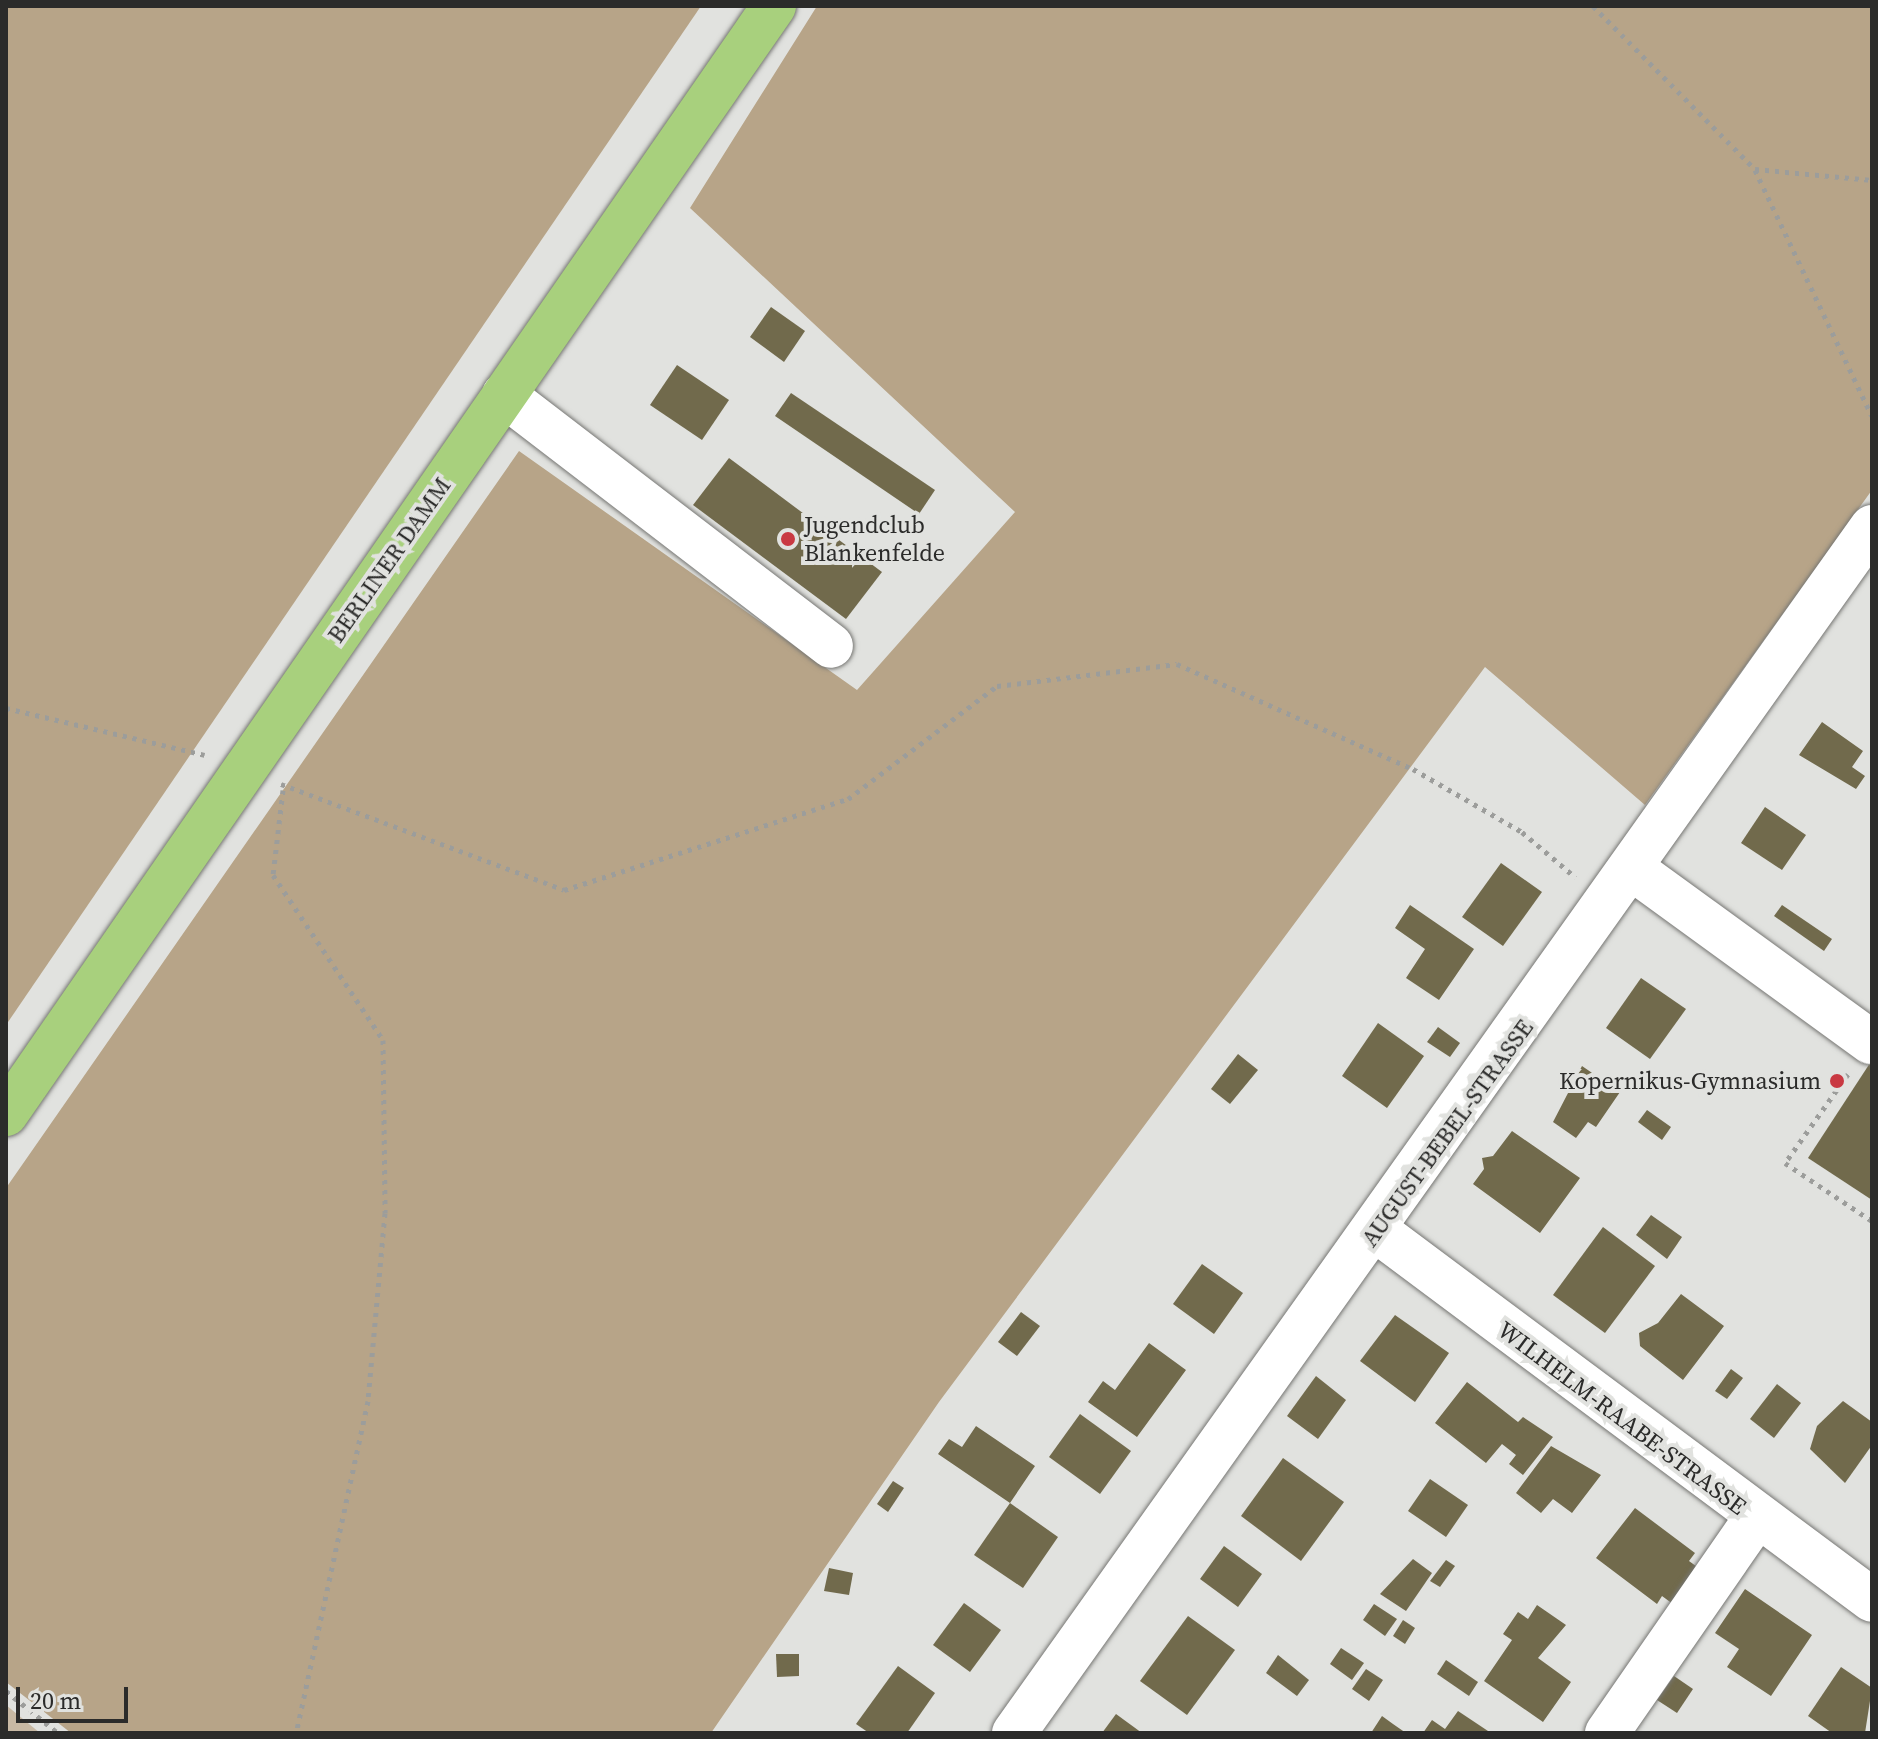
<!DOCTYPE html>
<html>
<head>
<meta charset="utf-8">
<style>
	body { margin:0 }
	#map { position:relative; width:1878px; height:1739px; overflow:hidden; background:#e1e2df; font-family:"Source Serif 4",serif }
	div>[style] { position:absolute }
	.green>* { inset:0; background:#c8b9a4 }
	.forest>* { inset:0; background:#b7a488 }
	.building>* { inset:0; background:#716a4c }
	.path>* { height:5px; margin-top:-2.5px; transform-origin:0; background:repeating-linear-gradient(90deg,#9c9d9b 0 4px,transparent 0 10px) }
	.roads { filter:drop-shadow(0 0 2px #767673) drop-shadow(0 0 2px #767673) }
	.minor>* { height:44px; margin:-22px; padding:0 22px; transform-origin:22px; border-radius:22px; background:#fff }
	.major>* { height:44px; margin:-22px; padding:0 22px; transform-origin:22px; border-radius:22px; background:#a8d07d }
	.dots>* { width:22px; height:22px; translate:-50% -50%; box-sizing:border-box; border:4px solid #e1e2df; border-radius:50% }
	span { translate:-50% -50%; white-space:nowrap; text-align:center; line-height:1.15; -webkit-text-stroke:8px #e1e2df; paint-order:stroke }
	.poi-label { font-size:24px; color:#2b2b2a }
	.left { translate:0 -50%; text-align:left }
	.right { translate:-100% -50%; text-align:right }
	.street-label { font-size:24px; color:#2b2b2a }
	.frame { position:absolute; inset:0; border:8px solid #2b2b2a; pointer-events:none }
	.scale { position:absolute; left:16px; top:1687px; width:112px; height:36px; box-sizing:border-box; border:4px solid #2b2b2a; border-top:0; padding-left:10px; font-size:24px; line-height:28px; white-space:nowrap; color:#2b2b2a; -webkit-text-stroke:6px #e1e2df; paint-order:stroke }
</style>
</head>
<body>
<div id="map">
	<div class="green">
		<i style="clip-path:polygon(6px 1705px,40px 1733px,6px 1733px)"></i>
	</div>
	<div class="forest">
		<i style="clip-path:polygon(6px 6px,701px 6px,6px 1025px)"></i>
		<i style="clip-path:polygon(817px 6px,1872px 6px,1872px 490px,1645px 805px,1485px 667px,939px 1402px,711px 1733px,71px 1733px,6px 1682px,6px 1188px,519px 451px,857px 690px,1015px 512px,690px 208px)"></i>
	</div>
	<div class="building">
		<i style="clip-path:polygon(771px 307px,805px 331px,784px 362px,750px 337px)"></i>
		<i style="clip-path:polygon(677px 365px,729px 400px,702px 440px,650px 405px)"></i>
		<i style="clip-path:polygon(791px 393px,935px 490px,919px 514px,775px 416px)"></i>
		<i style="clip-path:polygon(729px 458px,882px 572px,846px 619px,693px 505px)"></i>
		<i style="clip-path:polygon(1822px 722px,1863px 751px,1852px 767px,1865px 776px,1856px 789px,1799px 755px)"></i>
		<i style="clip-path:polygon(1765px 807px,1806px 835px,1782px 870px,1741px 843px)"></i>
		<i style="clip-path:polygon(1501px 863px,1542px 892px,1503px 946px,1462px 917px)"></i>
		<i style="clip-path:polygon(1410px 905px,1474px 949px,1439px 1000px,1406px 978px,1425px 949px,1395px 928px)"></i>
		<i style="clip-path:polygon(1782px 905px,1832px 939px,1824px 951px,1774px 916px)"></i>
		<i style="clip-path:polygon(1641px 978px,1686px 1009px,1650px 1059px,1606px 1028px)"></i>
		<i style="clip-path:polygon(1378px 1023px,1424px 1056px,1387px 1108px,1342px 1076px)"></i>
		<i style="clip-path:polygon(1438px 1027px,1460px 1043px,1450px 1057px,1427px 1042px)"></i>
		<i style="clip-path:polygon(1238px 1054px,1258px 1070px,1230px 1104px,1211px 1089px)"></i>
		<i style="clip-path:polygon(1872px 1060px,1872px 1200px,1808px 1158px)"></i>
		<i style="clip-path:polygon(1582px 1066px,1620px 1092px,1596px 1127px,1588px 1122px,1576px 1138px,1553px 1122px)"></i>
		<i style="clip-path:polygon(1647px 1110px,1671px 1127px,1662px 1140px,1638px 1122px)"></i>
		<i style="clip-path:polygon(1512px 1131px,1580px 1178px,1540px 1233px,1473px 1184px,1484px 1169px,1482px 1158px,1493px 1156px)"></i>
		<i style="clip-path:polygon(1651px 1215px,1682px 1237px,1667px 1259px,1636px 1235px)"></i>
		<i style="clip-path:polygon(1603px 1227px,1655px 1266px,1605px 1333px,1553px 1295px)"></i>
		<i style="clip-path:polygon(1202px 1264px,1243px 1293px,1214px 1334px,1173px 1304px)"></i>
		<i style="clip-path:polygon(1681px 1294px,1724px 1326px,1683px 1380px,1640px 1346px,1639px 1333px,1658px 1323px)"></i>
		<i style="clip-path:polygon(1021px 1312px,1040px 1326px,1017px 1356px,998px 1342px)"></i>
		<i style="clip-path:polygon(1395px 1315px,1449px 1353px,1415px 1402px,1360px 1361px)"></i>
		<i style="clip-path:polygon(1149px 1343px,1186px 1370px,1137px 1437px,1088px 1402px,1103px 1381px,1115px 1390px)"></i>
		<i style="clip-path:polygon(1731px 1369px,1743px 1378px,1727px 1399px,1715px 1391px)"></i>
		<i style="clip-path:polygon(1316px 1376px,1346px 1400px,1318px 1439px,1287px 1416px)"></i>
		<i style="clip-path:polygon(1467px 1382px,1518px 1422px,1523px 1417px,1553px 1437px,1523px 1475px,1509px 1464px,1516px 1455px,1502px 1444px,1486px 1463px,1435px 1423px)"></i>
		<i style="clip-path:polygon(1777px 1384px,1801px 1403px,1774px 1438px,1750px 1419px)"></i>
		<i style="clip-path:polygon(1843px 1401px,1872px 1422px,1872px 1445px,1845px 1483px,1810px 1449px,1817px 1426px)"></i>
		<i style="clip-path:polygon(1080px 1414px,1131px 1451px,1100px 1494px,1049px 1457px)"></i>
		<i style="clip-path:polygon(976px 1426px,1035px 1466px,1010px 1503px,938px 1454px,949px 1439px,962px 1447px)"></i>
		<i style="clip-path:polygon(1551px 1446px,1601px 1475px,1572px 1513px,1553px 1499px,1541px 1513px,1516px 1493px)"></i>
		<i style="clip-path:polygon(1283px 1458px,1344px 1502px,1301px 1561px,1241px 1516px)"></i>
		<i style="clip-path:polygon(1430px 1479px,1468px 1505px,1446px 1537px,1408px 1511px)"></i>
		<i style="clip-path:polygon(893px 1481px,904px 1488px,888px 1512px,877px 1504px)"></i>
		<i style="clip-path:polygon(1010px 1503px,1058px 1537px,1023px 1588px,974px 1555px)"></i>
		<i style="clip-path:polygon(1635px 1508px,1695px 1553px,1689px 1561px,1704px 1572px,1677px 1607px,1662px 1596px,1657px 1604px,1596px 1558px)"></i>
		<i style="clip-path:polygon(1224px 1546px,1262px 1574px,1238px 1607px,1200px 1579px)"></i>
		<i style="clip-path:polygon(1413px 1559px,1432px 1573px,1406px 1611px,1380px 1594px)"></i>
		<i style="clip-path:polygon(1446px 1560px,1455px 1566px,1440px 1587px,1430px 1581px)"></i>
		<i style="clip-path:polygon(829px 1568px,853px 1573px,849px 1595px,824px 1591px)"></i>
		<i style="clip-path:polygon(1745px 1589px,1812px 1635px,1771px 1696px,1727px 1667px,1739px 1649px,1715px 1633px)"></i>
		<i style="clip-path:polygon(964px 1603px,1001px 1630px,970px 1672px,933px 1645px)"></i>
		<i style="clip-path:polygon(1374px 1604px,1397px 1619px,1385px 1636px,1363px 1620px)"></i>
		<i style="clip-path:polygon(1537px 1605px,1566px 1625px,1538px 1658px,1571px 1682px,1543px 1722px,1484px 1681px,1512px 1640px,1503px 1634px,1518px 1612px,1528px 1619px)"></i>
		<i style="clip-path:polygon(1188px 1616px,1235px 1650px,1187px 1715px,1140px 1681px)"></i>
		<i style="clip-path:polygon(1403px 1620px,1415px 1628px,1405px 1644px,1393px 1636px)"></i>
		<i style="clip-path:polygon(1341px 1648px,1364px 1663px,1352px 1680px,1330px 1664px)"></i>
		<i style="clip-path:polygon(776px 1654px,799px 1654px,799px 1676px,777px 1677px)"></i>
		<i style="clip-path:polygon(1278px 1655px,1309px 1680px,1297px 1696px,1266px 1673px)"></i>
		<i style="clip-path:polygon(1446px 1660px,1478px 1682px,1469px 1696px,1437px 1674px)"></i>
		<i style="clip-path:polygon(898px 1666px,935px 1693px,907px 1733px,869px 1733px,856px 1724px)"></i>
		<i style="clip-path:polygon(1841px 1667px,1872px 1688px,1865px 1733px,1832px 1733px,1808px 1716px)"></i>
		<i style="clip-path:polygon(1366px 1669px,1383px 1680px,1369px 1701px,1352px 1689px)"></i>
		<i style="clip-path:polygon(1674px 1676px,1693px 1689px,1677px 1713px,1657px 1700px)"></i>
		<i style="clip-path:polygon(1458px 1711px,1491px 1733px,1423px 1733px,1432px 1720px,1445px 1729px)"></i>
		<i style="clip-path:polygon(1116px 1714px,1142px 1733px,1102px 1733px)"></i>
		<i style="clip-path:polygon(1382px 1716px,1393px 1724px,1406px 1733px,1371px 1733px)"></i>
	</div>
	<div class="path">
		<i style="left:1593px;top:6px;width:230px;rotate:45.2deg"></i>
		<i style="left:1755px;top:169px;width:118px;rotate:5.4deg"></i>
		<i style="left:1755px;top:170px;width:272px;rotate:64.6deg"></i>
		<i style="left:6px;top:708px;width:204px;rotate:13.3deg"></i>
		<i style="left:281px;top:784px;width:302px;rotate:20.5deg"></i>
		<i style="left:564px;top:890px;width:298px;rotate:-17.8deg"></i>
		<i style="left:848px;top:799px;width:187px;rotate:-37.2deg"></i>
		<i style="left:997px;top:686px;width:181px;rotate:-7deg"></i>
		<i style="left:1177px;top:664px;width:258px;rotate:24deg"></i>
		<i style="left:1413px;top:769px;width:126px;rotate:30deg"></i>
		<i style="left:1522px;top:832px;width:70px;rotate:40.3deg"></i>
		<i style="left:283px;top:790px;width:86px;rotate:96.7deg"></i>
		<i style="left:273px;top:875px;width:198px;rotate:56.3deg"></i>
		<i style="left:383px;top:1040px;width:173px;rotate:89.3deg"></i>
		<i style="left:385px;top:1213px;width:189px;rotate:95.2deg"></i>
		<i style="left:368px;top:1401px;width:340px;rotate:102.2deg"></i>
		<i style="left:1848px;top:1074px;width:109px;rotate:125.3deg"></i>
		<i style="left:1785px;top:1163px;width:105px;rotate:33.7deg"></i>
		<i style="left:6px;top:1691px;width:67px;rotate:38.9deg"></i>
	</div>
	<div class="roads">
		<div class="minor">
			<i style="left:504px;top:395px;width:412px;rotate:37.5deg"></i>
			<i style="left:1634px;top:870px;width:293px;rotate:36deg"></i>
			<i style="left:1377px;top:1231px;width:617px;rotate:36.7deg"></i>
			<i style="left:1014px;top:1733px;width:1480px;rotate:-54.57deg"></i>
			<i style="left:1607px;top:1733px;width:260px;rotate:-55.3deg"></i>
		</div>
		<div class="major">
			<i style="left:6px;top:1114px;width:1348px;rotate:-55.27deg"></i>
		</div>
	</div>
	<div class="dots">
		<i style="left:788px;top:539px;background:#c93942"></i>
		<i style="left:1837px;top:1081px;background:#c93942"></i>
	</div>
	<div class="poi-label">
		<span class="left" style="left:804px;top:539px">Jugendclub<br>Blankenfelde</span>
		<span class="right" style="left:1821px;top:1081px">Kopernikus-Gymnasium</span>
	</div>
	<div class="street-label">
		<span style="left:389px;top:560px;rotate:-55deg">BERLINER DAMM</span>
		<span style="left:1447px;top:1133px;rotate:-54deg">AUGUST-BEBEL-STRASSE</span>
		<span style="left:1622px;top:1418px;rotate:37deg">WILHELM-RAABE-STRASSE</span>
	</div>
	<div class="frame"></div>
	<div class="scale">20 m</div>
</div>
</body>
</html>
